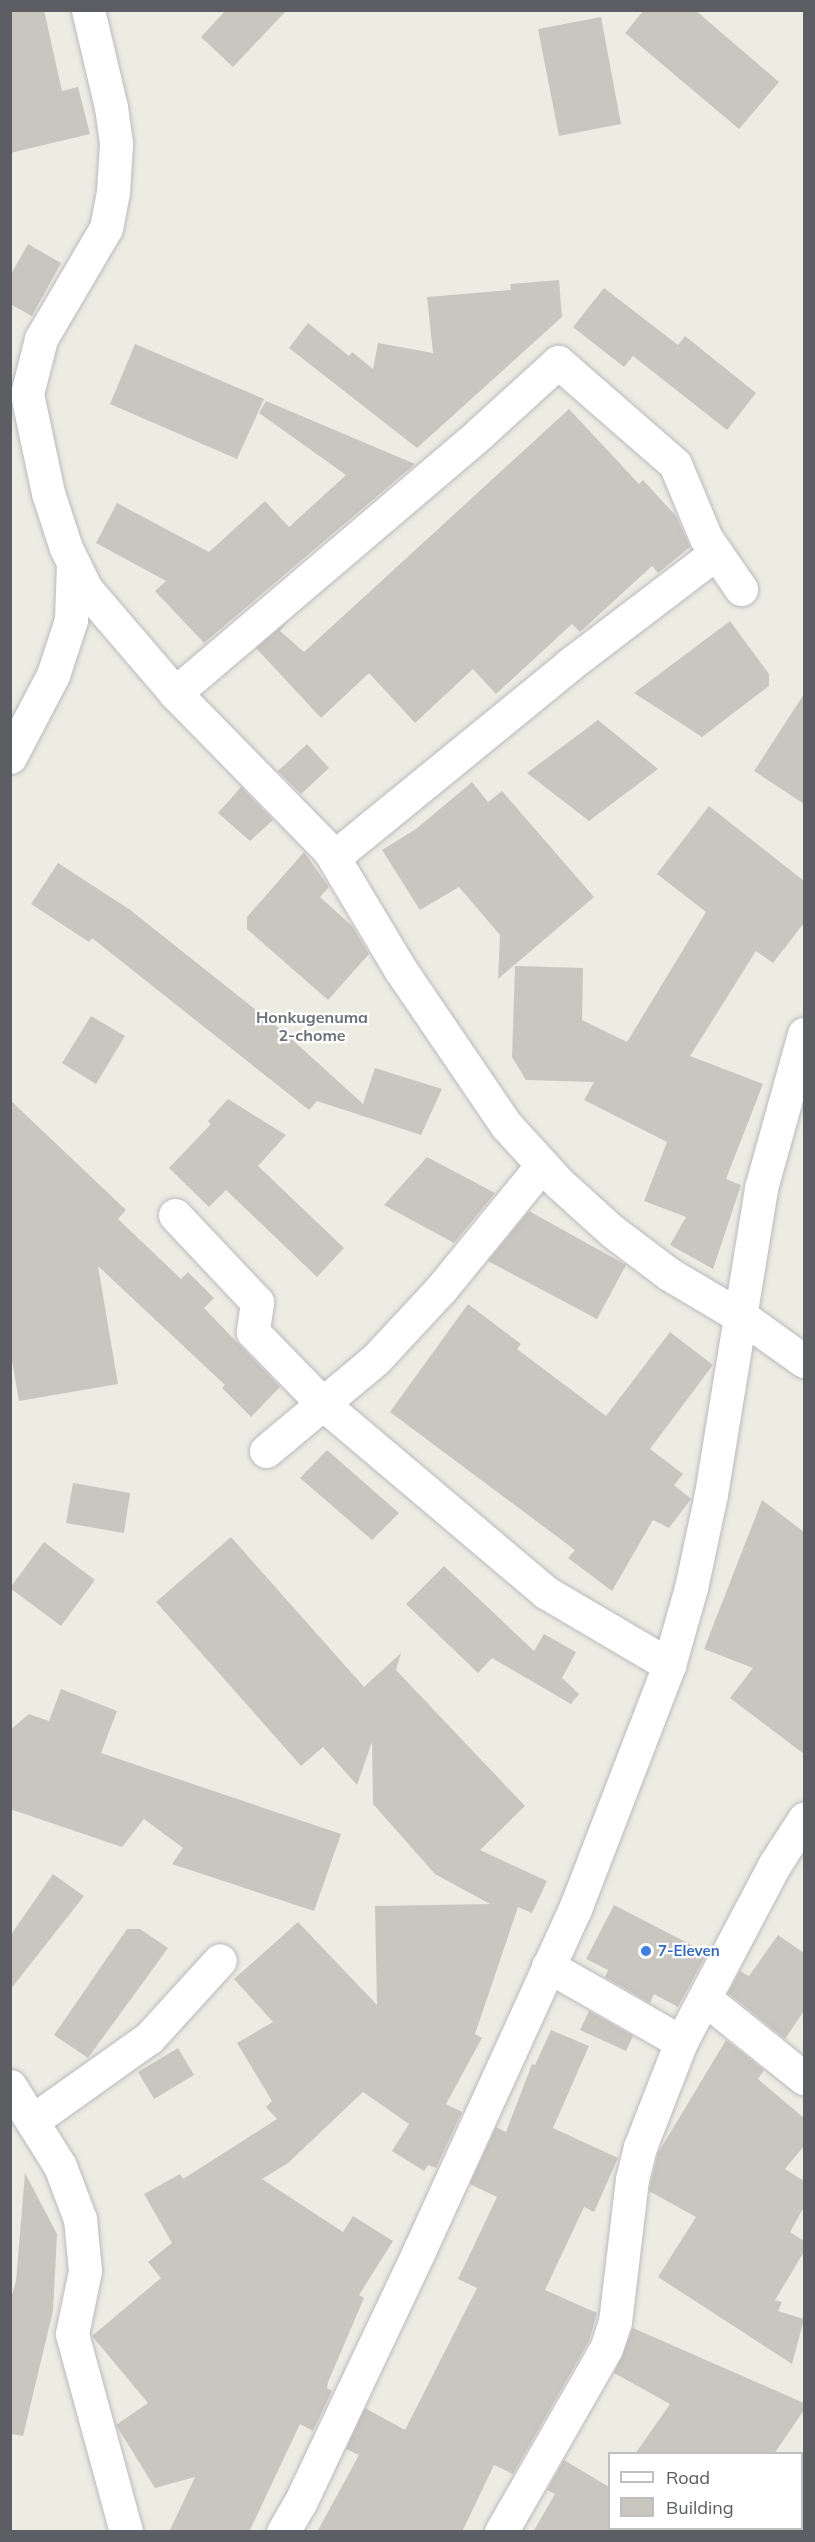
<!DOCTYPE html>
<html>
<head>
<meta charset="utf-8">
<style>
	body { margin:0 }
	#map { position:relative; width:815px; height:2542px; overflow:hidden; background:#edece3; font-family:Mulish,sans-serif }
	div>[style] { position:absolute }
	.building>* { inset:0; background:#c9c6c0 }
	.roads { filter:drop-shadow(0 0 2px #b9babf) drop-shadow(0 0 2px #b9babf) }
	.minor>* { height:33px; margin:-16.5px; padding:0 16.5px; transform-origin:16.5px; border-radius:16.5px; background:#fff }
	.rail>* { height:7px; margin-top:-3.5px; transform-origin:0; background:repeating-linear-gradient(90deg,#fff 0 14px,#b4b5b5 0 28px); box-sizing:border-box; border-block:2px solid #b4b5b5 }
	.dots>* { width:16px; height:16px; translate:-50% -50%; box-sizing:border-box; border:3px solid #fff; border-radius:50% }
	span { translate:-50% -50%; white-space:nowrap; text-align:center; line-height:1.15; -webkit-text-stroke:4.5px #fff; paint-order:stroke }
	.shop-label { font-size:15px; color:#366cbe; font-weight:700 }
	.left { translate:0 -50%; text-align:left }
	.neighbourhood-label { font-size:16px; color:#6d7075; font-weight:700 }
	.frame { position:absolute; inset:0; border:12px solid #5c5e63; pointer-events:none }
	.legend { position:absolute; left:608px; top:2452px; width:195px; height:78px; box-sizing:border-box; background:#fff; border:2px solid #bebfc1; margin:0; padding:8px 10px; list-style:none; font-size:18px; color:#5c5e63 }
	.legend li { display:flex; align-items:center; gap:12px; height:30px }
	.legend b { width:30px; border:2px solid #bebfc1 }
</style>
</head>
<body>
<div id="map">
	<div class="building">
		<i style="clip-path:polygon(10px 10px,44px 10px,62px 91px,78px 87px,90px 134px,10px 153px)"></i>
		<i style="clip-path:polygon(226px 10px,287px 10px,233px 67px,201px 37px)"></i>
		<i style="clip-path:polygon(644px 10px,695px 10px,779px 82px,739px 129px,625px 33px)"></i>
		<i style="clip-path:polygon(601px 17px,621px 124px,559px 136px,538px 29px)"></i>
		<i style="clip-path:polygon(28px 244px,61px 263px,32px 316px,10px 304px,10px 276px)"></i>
		<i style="clip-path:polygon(559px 280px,562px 317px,417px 448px,289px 348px,308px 323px,349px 356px,352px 352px,373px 369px,378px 343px,433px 353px,427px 297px,511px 290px,510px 284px)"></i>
		<i style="clip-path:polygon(604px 288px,678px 345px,685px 336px,756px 393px,727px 430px,633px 356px,624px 367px,573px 327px)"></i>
		<i style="clip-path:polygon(135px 344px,264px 399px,237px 459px,110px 404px)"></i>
		<i style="clip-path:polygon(266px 401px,415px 464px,204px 643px,155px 591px,166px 581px,96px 543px,117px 503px,209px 552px,265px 501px,289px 527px,346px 475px,259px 413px)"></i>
		<i style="clip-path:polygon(569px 409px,639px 484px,643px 480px,676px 516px,690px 547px,658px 573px,652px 566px,580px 632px,572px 624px,496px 694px,473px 669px,415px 723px,369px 673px,321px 718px,256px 648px,288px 621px,280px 631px,304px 652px)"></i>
		<i style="clip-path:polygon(730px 621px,769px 674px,769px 686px,702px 737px,634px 693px)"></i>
		<i style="clip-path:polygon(804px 694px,804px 804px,754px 771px)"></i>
		<i style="clip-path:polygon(598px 720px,658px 769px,589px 821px,527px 773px)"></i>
		<i style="clip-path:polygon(307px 744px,329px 768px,301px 794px,278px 771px)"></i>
		<i style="clip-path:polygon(472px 782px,488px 802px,502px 791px,594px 897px,498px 979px,500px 935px,459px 887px,420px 910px,382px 850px,416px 829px)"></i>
		<i style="clip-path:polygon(241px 787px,273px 820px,250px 841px,218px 813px)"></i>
		<i style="clip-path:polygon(709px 806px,804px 881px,804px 923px,773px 963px,756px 951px,690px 1056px,763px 1084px,726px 1179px,741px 1185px,713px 1269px,670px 1245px,686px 1217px,644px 1201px,667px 1142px,584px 1100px,594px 1082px,526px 1080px,512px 1057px,515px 966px,583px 968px,582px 1020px,627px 1042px,706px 912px,657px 874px)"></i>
		<i style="clip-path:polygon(304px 852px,329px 887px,320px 897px,352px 926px,369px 954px,328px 1000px,247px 929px,247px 917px)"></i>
		<i style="clip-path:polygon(58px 863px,129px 909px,285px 1033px,363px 1104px,375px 1068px,442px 1089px,421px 1135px,317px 1101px,309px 1110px,92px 938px,89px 942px,31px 904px)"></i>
		<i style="clip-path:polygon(91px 1016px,125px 1036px,96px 1084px,62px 1063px)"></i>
		<i style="clip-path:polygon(228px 1099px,286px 1135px,258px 1166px,344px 1248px,317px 1277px,226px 1190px,209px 1207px,169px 1168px,211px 1124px,208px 1121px)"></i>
		<i style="clip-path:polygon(10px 1100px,126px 1210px,118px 1219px,181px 1279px,188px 1272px,214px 1298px,204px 1308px,280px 1387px,251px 1417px,222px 1388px,225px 1385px,98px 1266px,118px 1384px,19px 1401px,10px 1349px)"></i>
		<i style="clip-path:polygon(427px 1157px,495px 1193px,454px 1243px,384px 1205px)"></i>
		<i style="clip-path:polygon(529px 1211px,626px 1265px,597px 1319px,488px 1261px)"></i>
		<i style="clip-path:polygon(468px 1304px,521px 1344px,517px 1349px,606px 1416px,670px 1332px,713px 1365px,650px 1449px,683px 1474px,674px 1485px,691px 1499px,669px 1528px,653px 1520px,612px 1591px,568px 1558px,575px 1550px,390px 1412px)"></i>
		<i style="clip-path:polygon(327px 1450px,399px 1513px,372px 1540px,300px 1478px)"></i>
		<i style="clip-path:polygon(73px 1483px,130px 1493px,124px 1533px,66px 1523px)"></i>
		<i style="clip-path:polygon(762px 1500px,804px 1532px,804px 1754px,730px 1698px,753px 1668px,704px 1649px)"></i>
		<i style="clip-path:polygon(231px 1537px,364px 1687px,401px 1653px,396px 1670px,525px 1806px,480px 1850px,547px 1881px,532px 1913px,518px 1907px,475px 2034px,482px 2038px,446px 2104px,462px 2112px,436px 2168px,428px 2165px,424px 2171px,392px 2151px,409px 2124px,363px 2092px,288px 2163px,262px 2179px,343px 2232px,353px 2216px,393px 2241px,359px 2295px,364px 2298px,328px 2382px,327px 2388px,332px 2391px,313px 2431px,300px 2424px,249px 2532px,169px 2532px,195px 2477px,155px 2488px,116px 2425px,148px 2403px,92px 2336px,161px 2278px,148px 2262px,172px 2243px,144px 2194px,180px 2174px,183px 2179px,277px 2119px,266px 2107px,272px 2101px,237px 2043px,273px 2022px,234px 1979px,298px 1922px,377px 2005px,375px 1906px,490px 1904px,435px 1874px,373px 1804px,372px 1742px,357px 1785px,323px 1747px,301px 1766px,156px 1602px)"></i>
		<i style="clip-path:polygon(44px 1542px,95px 1580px,61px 1626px,10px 1588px)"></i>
		<i style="clip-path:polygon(444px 1566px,534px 1651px,544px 1634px,576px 1652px,562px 1678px,579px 1694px,571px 1704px,492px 1658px,478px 1673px,406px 1604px)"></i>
		<i style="clip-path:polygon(61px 1689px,117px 1711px,101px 1753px,341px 1834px,314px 1911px,172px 1864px,183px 1848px,144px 1819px,122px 1847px,10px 1809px,10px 1730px,29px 1714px,49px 1721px)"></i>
		<i style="clip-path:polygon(53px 1874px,84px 1896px,10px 1990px,10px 1936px)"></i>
		<i style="clip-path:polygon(614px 1905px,707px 1953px,678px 2007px,654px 1994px,650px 2003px,605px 1977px,608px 1970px,586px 1959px)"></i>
		<i style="clip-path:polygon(127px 1929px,140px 1929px,168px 1948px,88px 2058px,54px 2035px)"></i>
		<i style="clip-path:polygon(778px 1935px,804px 1953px,804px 2011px,785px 2039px,728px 1993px,740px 1971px,749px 1976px)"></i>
		<i style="clip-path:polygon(589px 2011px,633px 2036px,626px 2051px,580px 2030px)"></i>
		<i style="clip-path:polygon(551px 2030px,589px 2046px,553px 2128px,618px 2158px,594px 2212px,584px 2207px,545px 2290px,597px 2313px,589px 2341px,513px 2474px,494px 2465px,462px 2532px,317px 2532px,359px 2455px,346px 2449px,365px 2408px,405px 2430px,477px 2288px,458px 2279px,497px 2197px,470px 2184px,496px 2127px,506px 2132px,532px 2064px,535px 2065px)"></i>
		<i style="clip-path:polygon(726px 2040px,764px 2070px,758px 2079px,804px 2118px,804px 2146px,785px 2169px,804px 2181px,804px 2207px,790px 2232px,804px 2241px,804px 2252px,775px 2300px,782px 2302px,778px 2311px,804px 2319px,792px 2364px,658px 2277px,696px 2217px,649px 2191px,658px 2153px)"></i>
		<i style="clip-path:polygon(178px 2048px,194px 2075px,154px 2099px,138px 2072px)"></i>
		<i style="clip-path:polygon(25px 2173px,57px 2234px,53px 2311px,23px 2436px,10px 2434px,10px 2302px,16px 2281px)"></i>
		<i style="clip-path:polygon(633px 2328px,804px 2403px,804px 2410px,774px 2454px,635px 2454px,670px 2404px,614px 2373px)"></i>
		<i style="clip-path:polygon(564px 2460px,609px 2487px,609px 2532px,533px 2532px,555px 2494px,547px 2490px)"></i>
	</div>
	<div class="roads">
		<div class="minor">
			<i style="left:88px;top:10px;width:100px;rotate:76.7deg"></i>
			<i style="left:111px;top:107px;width:37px;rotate:82deg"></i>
			<i style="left:116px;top:144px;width:48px;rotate:93.6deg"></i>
			<i style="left:113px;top:192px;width:37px;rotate:101deg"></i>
			<i style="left:106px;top:228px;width:129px;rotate:120.4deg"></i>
			<i style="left:41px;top:339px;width:57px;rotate:104.3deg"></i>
			<i style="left:27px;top:394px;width:101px;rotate:78deg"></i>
			<i style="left:48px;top:493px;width:58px;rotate:71.9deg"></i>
			<i style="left:66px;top:548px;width:46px;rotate:64deg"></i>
			<i style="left:86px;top:589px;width:137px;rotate:49.4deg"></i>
			<i style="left:175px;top:693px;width:220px;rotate:45.6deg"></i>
			<i style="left:329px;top:850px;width:139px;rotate:59.2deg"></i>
			<i style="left:400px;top:969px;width:189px;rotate:55.8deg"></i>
			<i style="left:506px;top:1125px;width:79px;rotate:47.6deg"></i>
			<i style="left:559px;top:1183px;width:72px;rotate:42.2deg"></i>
			<i style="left:612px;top:1231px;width:71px;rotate:37deg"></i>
			<i style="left:669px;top:1274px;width:92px;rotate:30.7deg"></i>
			<i style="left:748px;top:1321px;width:69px;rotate:35.5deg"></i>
			<i style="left:175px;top:693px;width:399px;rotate:-40.4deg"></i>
			<i style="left:479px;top:434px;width:107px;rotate:-42.3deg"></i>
			<i style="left:558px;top:362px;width:155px;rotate:41.1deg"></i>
			<i style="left:675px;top:464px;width:80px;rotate:67.3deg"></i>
			<i style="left:706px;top:538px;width:62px;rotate:55.5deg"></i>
			<i style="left:10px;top:757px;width:93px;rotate:-62.3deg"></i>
			<i style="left:53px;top:675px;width:58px;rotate:-71.9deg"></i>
			<i style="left:71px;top:620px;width:56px;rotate:-88deg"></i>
			<i style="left:334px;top:857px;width:303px;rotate:-39.2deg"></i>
			<i style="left:569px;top:665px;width:185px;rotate:-37.3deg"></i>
			<i style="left:175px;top:1215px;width:120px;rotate:46.7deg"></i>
			<i style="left:257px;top:1302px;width:30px;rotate:98deg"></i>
			<i style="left:253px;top:1332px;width:100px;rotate:45.8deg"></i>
			<i style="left:323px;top:1404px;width:293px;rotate:40.2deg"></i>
			<i style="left:547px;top:1593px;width:142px;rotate:30.5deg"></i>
			<i style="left:266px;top:1451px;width:143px;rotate:-39.9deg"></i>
			<i style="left:376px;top:1359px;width:96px;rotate:-47.1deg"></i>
			<i style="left:441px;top:1289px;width:160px;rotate:-50.8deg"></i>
			<i style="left:548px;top:1966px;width:153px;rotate:29.7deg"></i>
			<i style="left:704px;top:1998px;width:128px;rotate:38.7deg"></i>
			<i style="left:10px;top:2086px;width:94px;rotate:58deg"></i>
			<i style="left:60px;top:2166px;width:57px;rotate:69.3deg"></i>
			<i style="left:80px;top:2219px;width:52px;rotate:84.5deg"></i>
			<i style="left:85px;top:2271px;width:64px;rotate:101.7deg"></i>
			<i style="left:72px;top:2334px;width:205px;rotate:74.7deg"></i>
			<i style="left:32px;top:2121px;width:143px;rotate:-35.4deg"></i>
			<i style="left:149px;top:2038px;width:105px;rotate:-47.7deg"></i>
			<i style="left:283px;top:2532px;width:34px;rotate:-60deg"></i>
			<i style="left:300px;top:2503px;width:281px;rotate:-64.7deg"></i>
			<i style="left:420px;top:2249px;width:374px;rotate:-65.5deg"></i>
			<i style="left:575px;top:1909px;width:261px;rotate:-68.9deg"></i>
			<i style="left:669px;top:1665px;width:80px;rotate:-74.1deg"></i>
			<i style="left:691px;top:1588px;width:96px;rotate:-78deg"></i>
			<i style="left:711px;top:1494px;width:310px;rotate:-80.7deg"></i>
			<i style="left:761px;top:1188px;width:160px;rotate:-74.4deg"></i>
			<i style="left:501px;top:2532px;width:211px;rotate:-60.2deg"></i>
			<i style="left:606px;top:2349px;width:28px;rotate:-72deg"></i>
			<i style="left:615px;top:2322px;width:144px;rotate:-83.2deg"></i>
			<i style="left:632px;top:2179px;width:33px;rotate:-76deg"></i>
			<i style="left:640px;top:2147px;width:113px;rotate:-68.7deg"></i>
			<i style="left:681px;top:2042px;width:201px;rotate:-62.2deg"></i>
			<i style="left:775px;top:1864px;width:54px;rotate:-57.2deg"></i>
		</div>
	</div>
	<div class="rail">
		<i style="left:802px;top:2497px;width:4px;rotate:-63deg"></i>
		<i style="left:774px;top:2532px;width:4px;rotate:-63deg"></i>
		<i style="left:799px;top:2532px;width:9px;rotate:-54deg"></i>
	</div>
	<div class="dots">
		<i style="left:646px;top:1951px;background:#3f7fe0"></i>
	</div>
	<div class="shop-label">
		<span class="left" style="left:658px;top:1951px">7-Eleven</span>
	</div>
	<div class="neighbourhood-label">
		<span style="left:312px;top:1026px">Honkugenuma<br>2-chome</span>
	</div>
	<div class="frame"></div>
	<ul class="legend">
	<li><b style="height:8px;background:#fff"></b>Road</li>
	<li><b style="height:16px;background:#c9c6c0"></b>Building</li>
	</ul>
</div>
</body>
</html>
